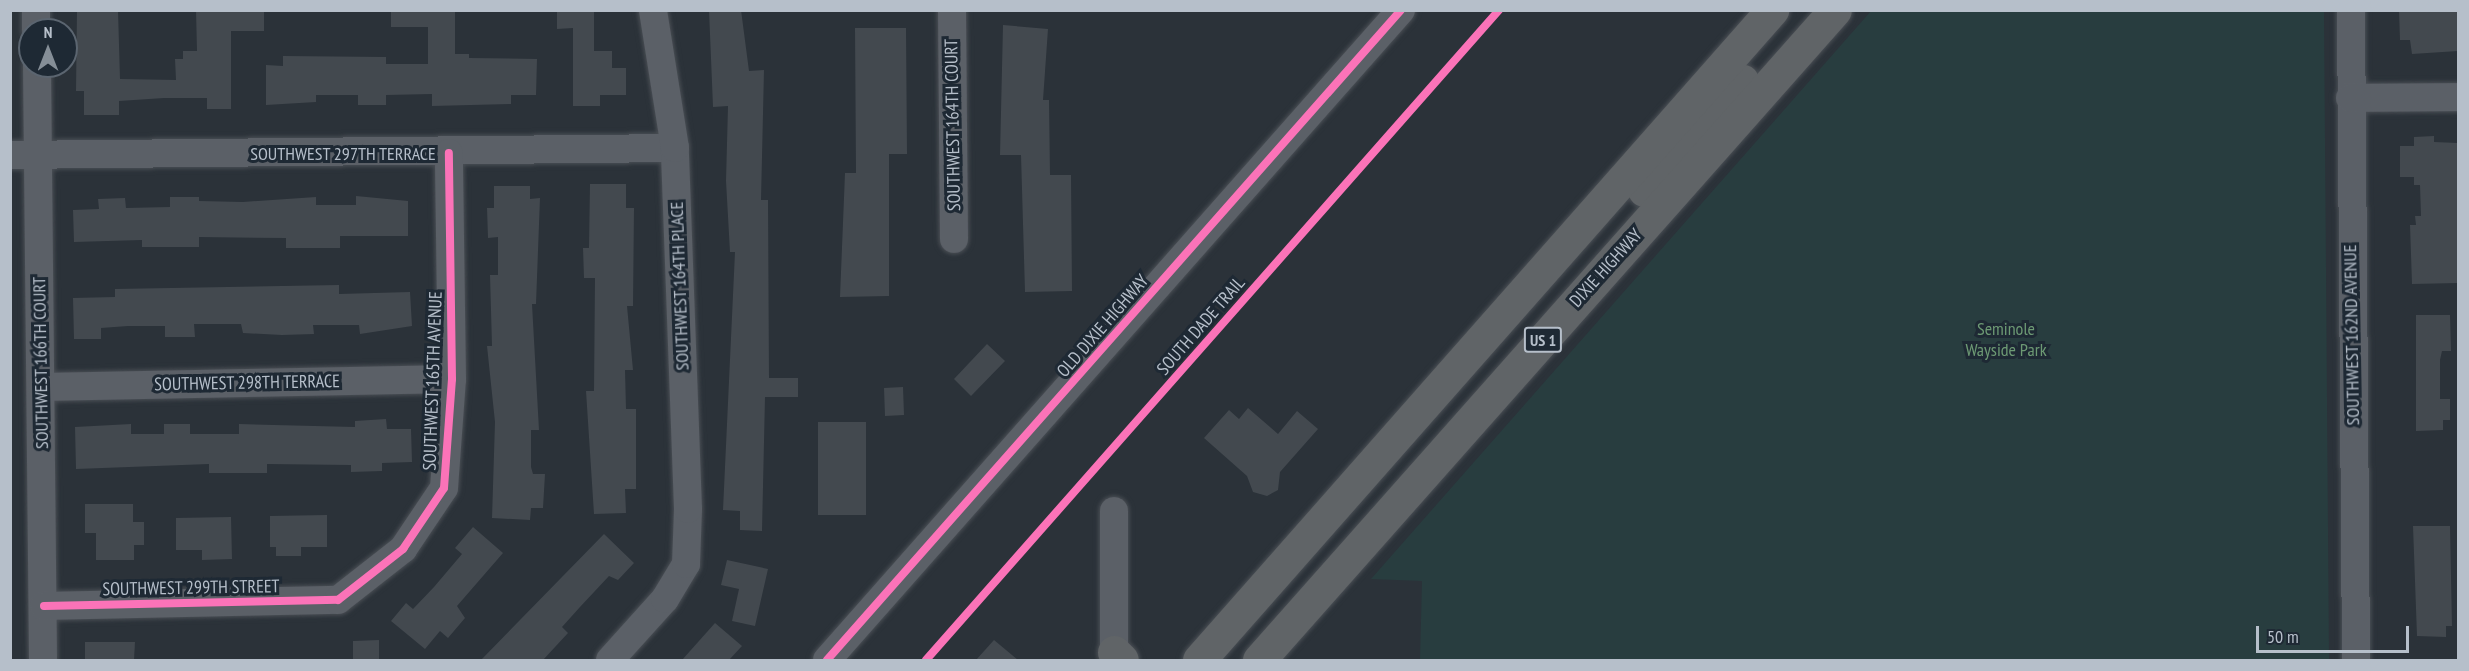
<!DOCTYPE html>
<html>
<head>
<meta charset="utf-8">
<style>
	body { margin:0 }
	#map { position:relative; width:2469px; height:671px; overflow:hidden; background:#2b3239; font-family:"PT Sans Narrow",sans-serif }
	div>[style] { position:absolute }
	.green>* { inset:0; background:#283d3f }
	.building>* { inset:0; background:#43494f }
	.roads { filter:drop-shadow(0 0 2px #494e54) drop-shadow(0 0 2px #494e54) }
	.minor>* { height:28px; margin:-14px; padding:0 14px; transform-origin:14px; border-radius:14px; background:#5b6067 }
	.highway>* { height:33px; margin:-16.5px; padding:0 16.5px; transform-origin:16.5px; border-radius:16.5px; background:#606467 }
	.cycleway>* { height:8px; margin:-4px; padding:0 4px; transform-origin:4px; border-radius:4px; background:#fb73b8 }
	span { translate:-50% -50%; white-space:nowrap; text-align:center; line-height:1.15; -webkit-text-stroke:6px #1e2934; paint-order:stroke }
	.shield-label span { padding:2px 4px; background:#1e2934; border:2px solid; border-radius:4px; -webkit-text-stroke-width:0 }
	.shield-label { font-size:16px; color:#b6bfca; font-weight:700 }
	.street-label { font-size:18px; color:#b6bfca }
	.park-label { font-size:18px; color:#6d9a74 }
	.frame { position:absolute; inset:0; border:12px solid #b6bfca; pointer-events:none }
	.north { position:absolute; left:18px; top:18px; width:60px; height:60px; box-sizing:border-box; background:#1e2934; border:2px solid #5b6570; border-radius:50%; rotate:0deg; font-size:16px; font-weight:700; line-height:24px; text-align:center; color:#b6bfca }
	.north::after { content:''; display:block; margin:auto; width:21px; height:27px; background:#858e97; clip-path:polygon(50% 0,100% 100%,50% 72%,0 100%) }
	.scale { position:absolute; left:2256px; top:626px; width:153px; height:27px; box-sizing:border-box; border:3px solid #b6bfca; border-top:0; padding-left:8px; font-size:18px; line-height:21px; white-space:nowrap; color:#b6bfca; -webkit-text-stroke:4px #1e2934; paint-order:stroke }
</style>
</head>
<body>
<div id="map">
	<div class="green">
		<i style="clip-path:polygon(1871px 11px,2324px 11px,2329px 660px,1420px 660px,1422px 581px,1371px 579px)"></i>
	</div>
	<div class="building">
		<i style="clip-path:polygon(77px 10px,118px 10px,120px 79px,176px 80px,175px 59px,183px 59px,183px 51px,197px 51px,196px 10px,264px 10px,264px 31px,231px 31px,231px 109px,207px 109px,207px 98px,164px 98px,119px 101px,119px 115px,84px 115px,84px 91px,76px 91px)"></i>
		<i style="clip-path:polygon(391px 10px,455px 10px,455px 54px,469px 54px,469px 58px,537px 59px,536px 95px,511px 95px,511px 104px,432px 106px,432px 94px,386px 95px,386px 105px,358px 105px,358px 95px,316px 95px,316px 102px,266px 105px,266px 65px,283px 66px,283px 56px,386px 57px,386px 64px,428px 64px,428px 27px,391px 27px)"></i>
		<i style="clip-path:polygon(557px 10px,594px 10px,594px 51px,612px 51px,612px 68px,626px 68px,626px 95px,600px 95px,600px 106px,573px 106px,573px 28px,557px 29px)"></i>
		<i style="clip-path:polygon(709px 10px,741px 10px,749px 71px,764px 70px,761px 200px,768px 200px,769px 378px,798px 378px,798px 397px,765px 397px,762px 531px,740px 530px,740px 511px,723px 510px,735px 252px,730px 252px,726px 181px,728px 106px,713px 107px)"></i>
		<i style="clip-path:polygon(2399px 10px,2458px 10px,2458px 51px,2412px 54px,2410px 40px,2400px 40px)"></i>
		<i style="clip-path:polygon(1003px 25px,1048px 29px,1043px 100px,1049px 100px,1050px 175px,1071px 175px,1072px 291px,1025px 292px,1021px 155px,1000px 155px)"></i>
		<i style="clip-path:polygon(855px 28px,906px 28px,907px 154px,889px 154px,889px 296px,840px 297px,845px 173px,856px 173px)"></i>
		<i style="clip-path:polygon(2434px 136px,2434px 142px,2458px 143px,2458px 283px,2412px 284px,2410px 225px,2416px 225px,2415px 216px,2421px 216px,2420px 185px,2414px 185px,2414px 177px,2400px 177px,2400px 146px,2414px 146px,2414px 137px)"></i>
		<i style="clip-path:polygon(590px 184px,626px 184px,626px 208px,634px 208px,633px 306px,627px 306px,633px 370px,625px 370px,626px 409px,636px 409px,636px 489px,625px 489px,626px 513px,594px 514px,586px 391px,594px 391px,595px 278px,584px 278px,583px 248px,589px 248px)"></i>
		<i style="clip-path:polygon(494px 186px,530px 186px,530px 199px,540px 198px,536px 304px,532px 304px,539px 430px,531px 430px,531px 467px,533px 474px,545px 474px,543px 508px,531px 508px,530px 520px,492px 518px,495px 422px,487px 346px,492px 346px,490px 275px,498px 275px,498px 237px,488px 238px,487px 208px,494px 208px)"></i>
		<i style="clip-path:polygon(356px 196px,408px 201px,408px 236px,340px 236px,340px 248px,286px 248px,286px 238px,199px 237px,199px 247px,142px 247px,142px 240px,74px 242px,73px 210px,99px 209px,98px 199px,125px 198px,126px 208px,170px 207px,170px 197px,199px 197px,199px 201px,243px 202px,316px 197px,316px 205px,356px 205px)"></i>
		<i style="clip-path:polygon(339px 285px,339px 294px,410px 292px,412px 326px,360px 334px,359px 325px,313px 325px,314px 334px,282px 335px,243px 333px,241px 324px,194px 324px,195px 337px,165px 337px,165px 326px,128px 326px,101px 328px,101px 339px,74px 339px,73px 298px,115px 297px,115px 289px)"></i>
		<i style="clip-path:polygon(2416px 315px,2450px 315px,2451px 351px,2442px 351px,2440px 360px,2440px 399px,2450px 399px,2450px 420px,2443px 420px,2443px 430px,2416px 431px)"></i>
		<i style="clip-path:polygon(987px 344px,1005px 361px,971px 396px,954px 379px)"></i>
		<i style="clip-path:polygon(903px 387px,904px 415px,885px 416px,884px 388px)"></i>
		<i style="clip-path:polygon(1248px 408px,1278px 434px,1297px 411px,1318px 429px,1280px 472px,1278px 490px,1267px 496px,1253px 492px,1247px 476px,1204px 438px,1229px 410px,1239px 419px)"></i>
		<i style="clip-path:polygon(386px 419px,387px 429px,411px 429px,412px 462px,382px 463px,382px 471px,351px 472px,351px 465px,267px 464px,267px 473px,209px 473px,209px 464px,76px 469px,75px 427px,131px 424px,131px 434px,164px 434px,164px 424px,190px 424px,190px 434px,239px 434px,239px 424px,355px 427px,355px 421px)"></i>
		<i style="clip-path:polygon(818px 422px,866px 422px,866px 515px,818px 515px)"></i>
		<i style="clip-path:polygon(85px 504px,133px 504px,133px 522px,144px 522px,144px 545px,134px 545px,134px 560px,96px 560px,96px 533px,85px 533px)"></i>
		<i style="clip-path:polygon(327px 515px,327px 547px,301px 547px,301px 556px,276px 556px,276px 547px,270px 547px,270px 516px)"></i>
		<i style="clip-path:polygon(231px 517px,232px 559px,202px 560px,202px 550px,176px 550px,176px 518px)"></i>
		<i style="clip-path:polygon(2413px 526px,2450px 526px,2452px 626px,2446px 626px,2446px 637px,2417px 636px)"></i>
		<i style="clip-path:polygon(473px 527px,503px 553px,457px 606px,465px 618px,448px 638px,440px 631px,425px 649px,391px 621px,406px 603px,413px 609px,434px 587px,462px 554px,455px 548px)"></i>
		<i style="clip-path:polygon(604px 534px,634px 563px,618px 580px,609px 576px,580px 607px,562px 627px,568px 633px,543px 660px,481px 660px)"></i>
		<i style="clip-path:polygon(727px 560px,768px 569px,755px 626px,732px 621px,739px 589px,721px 585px)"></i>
		<i style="clip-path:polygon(715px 623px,742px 646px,729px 660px,682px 660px)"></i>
		<i style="clip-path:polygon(379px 640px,379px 660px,353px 660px,353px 641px)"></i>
		<i style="clip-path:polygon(994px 640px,1018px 660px,976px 660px)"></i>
		<i style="clip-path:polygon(85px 642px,135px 642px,134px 660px,85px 660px)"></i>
	</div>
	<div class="roads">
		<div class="minor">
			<i style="left:36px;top:10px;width:20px;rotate:90deg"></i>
			<i style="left:952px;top:10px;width:229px;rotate:89.5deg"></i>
			<i style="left:2351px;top:10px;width:650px;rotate:89.56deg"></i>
			<i style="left:37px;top:66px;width:594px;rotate:89.42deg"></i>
			<i style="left:2350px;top:98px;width:108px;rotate:-0.5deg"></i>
			<i style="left:10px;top:155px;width:665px;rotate:-0.6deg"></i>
			<i style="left:42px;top:387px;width:410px;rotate:-1.1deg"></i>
			<i style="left:1114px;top:511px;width:149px;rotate:90deg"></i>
			<i style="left:44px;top:606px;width:294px;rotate:-1.2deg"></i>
			<i style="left:338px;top:600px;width:83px;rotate:-38.1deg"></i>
			<i style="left:403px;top:549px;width:73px;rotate:-56.1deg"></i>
			<i style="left:444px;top:488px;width:109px;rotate:-85.8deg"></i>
			<i style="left:452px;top:379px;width:226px;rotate:-90.8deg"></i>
			<i style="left:610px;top:660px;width:82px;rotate:-48deg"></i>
			<i style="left:665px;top:599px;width:41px;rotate:-59deg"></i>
			<i style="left:686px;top:564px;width:55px;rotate:-87.9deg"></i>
			<i style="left:688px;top:509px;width:361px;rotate:-92.1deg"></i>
			<i style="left:675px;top:148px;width:140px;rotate:-99.1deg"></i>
			<i style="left:827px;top:660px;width:867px;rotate:-48.55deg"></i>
		</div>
		<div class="highway">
			<i style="left:1644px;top:190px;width:147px;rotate:-48deg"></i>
			<i style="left:1114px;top:652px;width:11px;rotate:45deg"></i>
			<i style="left:1199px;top:660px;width:867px;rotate:-48.6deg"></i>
			<i style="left:1259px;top:660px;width:868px;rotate:-48.45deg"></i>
		</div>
	</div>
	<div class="cycleway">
		<i style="left:44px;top:606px;width:294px;rotate:-1.2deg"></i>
		<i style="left:338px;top:600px;width:83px;rotate:-38.1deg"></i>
		<i style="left:403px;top:549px;width:73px;rotate:-56.1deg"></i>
		<i style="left:444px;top:488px;width:109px;rotate:-85.8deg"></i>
		<i style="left:452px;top:379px;width:226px;rotate:-90.8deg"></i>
		<i style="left:827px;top:660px;width:867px;rotate:-48.55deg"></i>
		<i style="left:926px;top:660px;width:867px;rotate:-48.6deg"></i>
	</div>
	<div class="shield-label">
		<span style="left:1543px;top:340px">US 1</span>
	</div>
	<div class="street-label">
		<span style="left:953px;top:125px;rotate:-91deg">SOUTHWEST 164TH COURT</span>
		<span style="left:343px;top:154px">SOUTHWEST 297TH TERRACE</span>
		<span style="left:1606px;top:268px;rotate:-48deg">DIXIE HIGHWAY</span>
		<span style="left:680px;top:286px;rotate:-92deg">SOUTHWEST 164TH PLACE</span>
		<span style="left:1103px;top:326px;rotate:-49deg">OLD DIXIE HIGHWAY</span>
		<span style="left:1201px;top:326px;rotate:-49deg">SOUTH DADE TRAIL</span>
		<span style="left:2352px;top:335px;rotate:-91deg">SOUTHWEST 162ND AVENUE</span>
		<span style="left:41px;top:363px;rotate:-91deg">SOUTHWEST 166TH COURT</span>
		<span style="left:433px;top:381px;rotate:-88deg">SOUTHWEST 165TH AVENUE</span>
		<span style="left:247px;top:383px;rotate:-1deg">SOUTHWEST 298TH TERRACE</span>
		<span style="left:191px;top:588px;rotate:-1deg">SOUTHWEST 299TH STREET</span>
	</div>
	<div class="park-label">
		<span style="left:2006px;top:340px">Seminole<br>Wayside Park</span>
	</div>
	<div class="frame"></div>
	<div class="north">N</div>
	<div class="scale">50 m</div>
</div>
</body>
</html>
